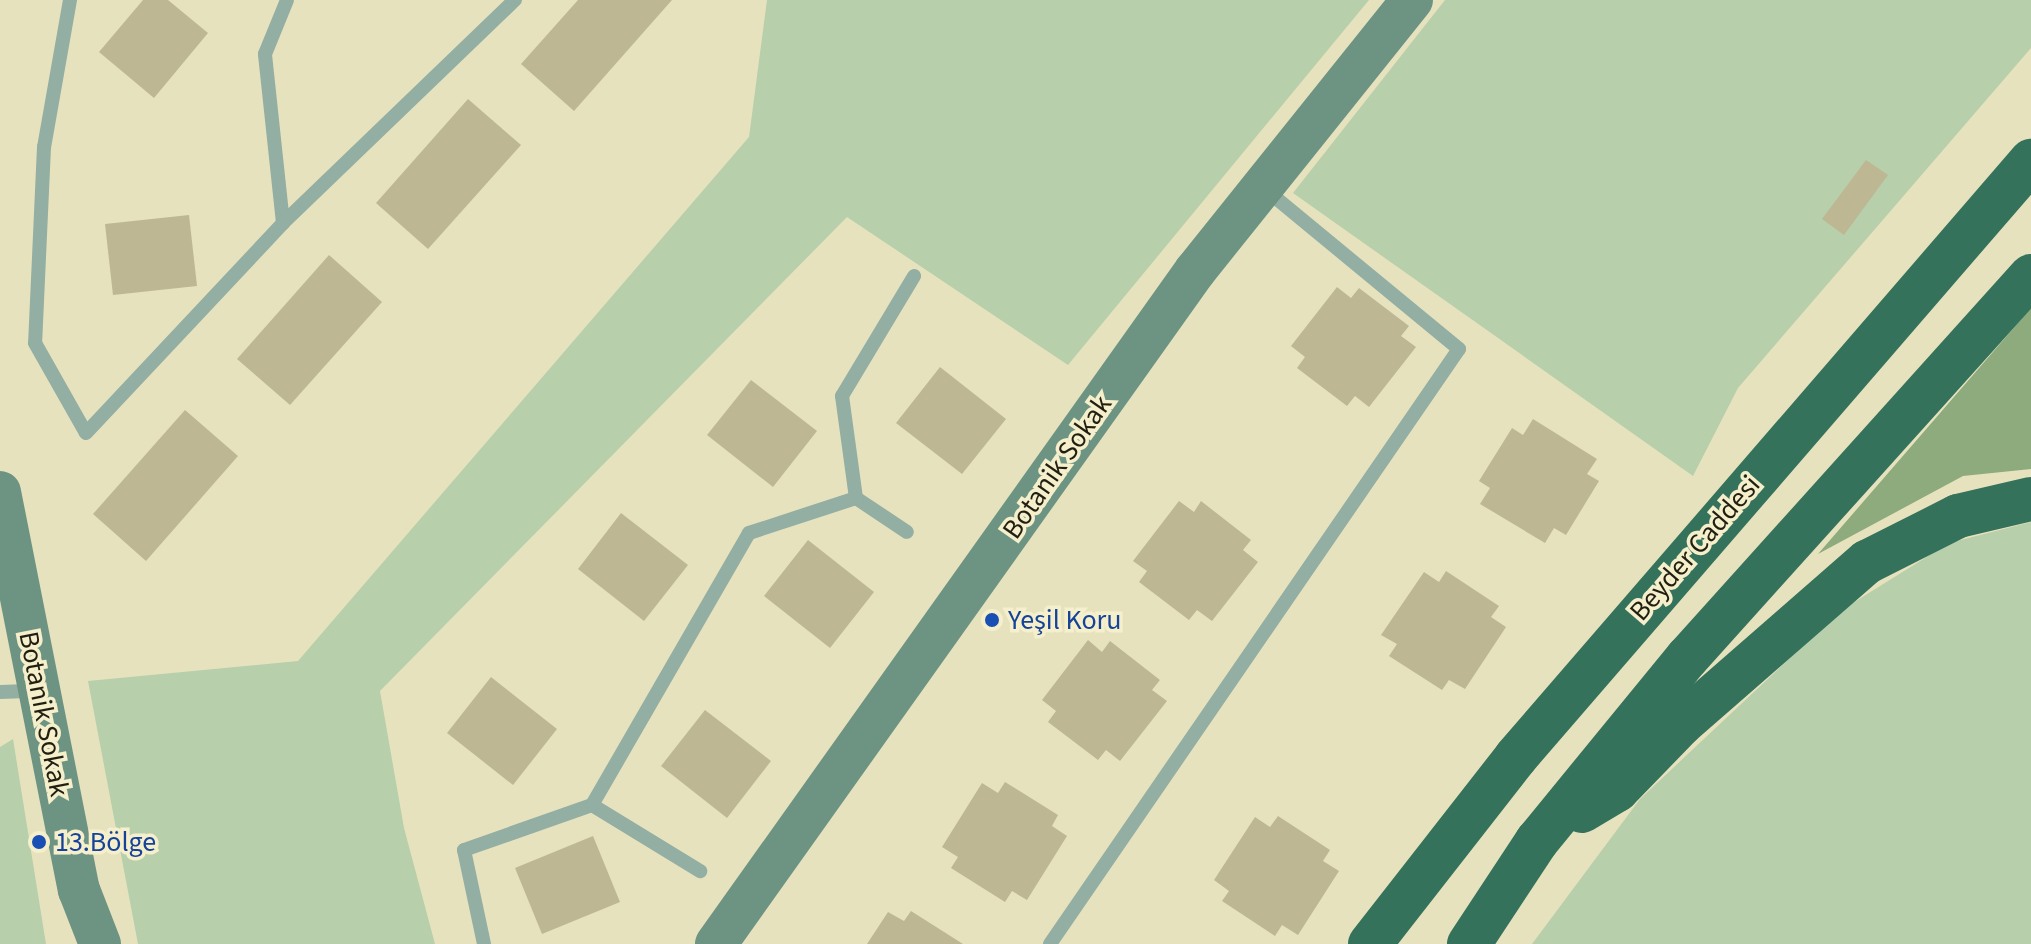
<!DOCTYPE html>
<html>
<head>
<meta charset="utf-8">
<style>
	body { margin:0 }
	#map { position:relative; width:2031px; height:944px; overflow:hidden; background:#e7e2be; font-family:"Source Sans 3",sans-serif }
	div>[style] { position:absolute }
	.green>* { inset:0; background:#b7cfaa }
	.forest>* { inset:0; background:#8dab7c }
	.building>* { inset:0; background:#bdb794 }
	.lane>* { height:14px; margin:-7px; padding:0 7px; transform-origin:7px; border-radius:7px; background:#93aea2 }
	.secondary>* { height:42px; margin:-21px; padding:0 21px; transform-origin:21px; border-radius:21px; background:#6d9483 }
	.highway>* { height:44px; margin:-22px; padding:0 22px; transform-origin:22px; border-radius:22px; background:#35725b }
	.dots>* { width:22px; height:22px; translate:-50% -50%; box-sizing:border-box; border:4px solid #f5efcb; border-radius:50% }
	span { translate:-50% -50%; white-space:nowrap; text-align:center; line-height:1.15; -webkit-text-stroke:7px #f5efcb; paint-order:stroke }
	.street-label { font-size:28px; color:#211f12 }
	.transit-label { font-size:28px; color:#164399 }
	.left { translate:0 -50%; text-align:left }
</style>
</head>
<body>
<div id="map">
	<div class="green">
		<i style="clip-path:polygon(767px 0,1369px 0,1068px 365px,847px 217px,380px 691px,404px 828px,435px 944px,138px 944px,88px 681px,298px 661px,749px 137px)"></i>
		<i style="clip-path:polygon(1445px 0,2031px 0,2031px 48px,1738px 388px,1693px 476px,1293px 193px)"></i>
		<i style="clip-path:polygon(2031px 522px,2031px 944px,1532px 944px,1640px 799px,1840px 611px,1949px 543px)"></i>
		<i style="clip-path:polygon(13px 739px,46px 944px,0 944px,0 747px)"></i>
	</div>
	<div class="forest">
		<i style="clip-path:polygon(2031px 308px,2031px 469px,1963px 476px,1818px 554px)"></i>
	</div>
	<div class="building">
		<i style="clip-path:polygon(143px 0,168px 0,208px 33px,154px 98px,99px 52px)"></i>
		<i style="clip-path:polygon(578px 0,672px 0,574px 111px,521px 64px)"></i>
		<i style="clip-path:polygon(468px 99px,521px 145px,428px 249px,376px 203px)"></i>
		<i style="clip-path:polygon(1866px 160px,1888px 175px,1844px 235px,1822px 219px)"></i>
		<i style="clip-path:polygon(189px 215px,197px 286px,113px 295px,105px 224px)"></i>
		<i style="clip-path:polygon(329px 255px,382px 302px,290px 405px,237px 359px)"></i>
		<i style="clip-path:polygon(1337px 287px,1351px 298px,1359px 288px,1409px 326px,1401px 336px,1416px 347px,1369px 407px,1355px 396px,1347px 406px,1297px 368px,1305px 357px,1291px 346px)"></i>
		<i style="clip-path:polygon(940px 367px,1006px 419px,962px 474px,896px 423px)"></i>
		<i style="clip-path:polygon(751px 380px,817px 431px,773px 487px,707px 435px)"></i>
		<i style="clip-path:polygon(185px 410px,238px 456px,146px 561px,93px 514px)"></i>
		<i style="clip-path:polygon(1533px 419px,1597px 459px,1587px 474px,1599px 481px,1566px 535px,1554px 528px,1545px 543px,1480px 504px,1490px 488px,1479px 481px,1512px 428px,1523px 435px)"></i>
		<i style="clip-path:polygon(1179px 501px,1194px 512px,1201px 501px,1251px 540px,1243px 550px,1258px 562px,1212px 621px,1197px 610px,1189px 620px,1139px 582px,1147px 571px,1133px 561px)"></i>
		<i style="clip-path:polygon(621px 513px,688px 565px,644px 621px,578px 569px)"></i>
		<i style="clip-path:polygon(808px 540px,874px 592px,830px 648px,764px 596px)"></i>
		<i style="clip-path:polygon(1446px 571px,1499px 606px,1491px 617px,1506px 627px,1465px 689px,1449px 680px,1442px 690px,1389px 656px,1397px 644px,1381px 635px,1424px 572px,1439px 582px)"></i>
		<i style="clip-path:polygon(1088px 640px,1102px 652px,1110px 641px,1160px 680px,1152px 690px,1167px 701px,1120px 761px,1106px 750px,1098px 760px,1048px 722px,1056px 711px,1042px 700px)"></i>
		<i style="clip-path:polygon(491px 677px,557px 729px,513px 785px,447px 733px)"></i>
		<i style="clip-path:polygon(705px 710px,771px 761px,727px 818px,661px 766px)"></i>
		<i style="clip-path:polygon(1005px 782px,1058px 815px,1052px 826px,1067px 836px,1027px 900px,1012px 891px,1005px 902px,951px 868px,958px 857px,942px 847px,982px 783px,998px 793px)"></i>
		<i style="clip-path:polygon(1278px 816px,1330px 850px,1323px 861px,1339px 871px,1298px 935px,1282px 925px,1275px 936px,1222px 901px,1229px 891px,1214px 880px,1255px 817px,1270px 827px)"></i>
		<i style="clip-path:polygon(593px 836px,620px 902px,542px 934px,515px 868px)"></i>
		<i style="clip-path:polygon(911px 911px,963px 944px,867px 944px,888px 912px,904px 921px)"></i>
	</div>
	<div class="lane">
		<i style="left:70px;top:0;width:149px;rotate:100deg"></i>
		<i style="left:44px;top:147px;width:196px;rotate:92.6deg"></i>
		<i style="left:35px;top:343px;width:103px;rotate:60.5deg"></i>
		<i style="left:86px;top:433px;width:288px;rotate:-46.8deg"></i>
		<i style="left:283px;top:223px;width:170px;rotate:-96.1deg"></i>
		<i style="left:265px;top:54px;width:58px;rotate:-67.8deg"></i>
		<i style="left:283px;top:223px;width:322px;rotate:-43.9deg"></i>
		<i style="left:856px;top:498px;width:61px;rotate:33.7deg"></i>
		<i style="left:0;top:692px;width:35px;rotate:-2deg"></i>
		<i style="left:592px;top:805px;width:127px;rotate:31.4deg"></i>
		<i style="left:484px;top:944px;width:96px;rotate:-102deg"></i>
		<i style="left:464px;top:850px;width:136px;rotate:-19.4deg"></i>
		<i style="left:592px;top:805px;width:314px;rotate:-60deg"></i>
		<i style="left:749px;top:533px;width:113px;rotate:-18.1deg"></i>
		<i style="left:856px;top:498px;width:103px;rotate:-97.8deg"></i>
		<i style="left:842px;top:396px;width:140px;rotate:-59deg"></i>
		<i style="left:1050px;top:944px;width:722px;rotate:-55.5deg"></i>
		<i style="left:1459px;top:349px;width:250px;rotate:-140.5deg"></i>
	</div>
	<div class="secondary">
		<i style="left:0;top:492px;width:406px;rotate:78.8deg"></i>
		<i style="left:79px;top:890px;width:58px;rotate:68.7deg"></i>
		<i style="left:716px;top:944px;width:826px;rotate:-54.56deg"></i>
		<i style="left:1195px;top:271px;width:347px;rotate:-51.3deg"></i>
	</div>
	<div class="highway">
		<i style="left:1582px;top:811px;width:41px;rotate:-31deg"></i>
		<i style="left:1617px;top:790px;width:92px;rotate:-45.9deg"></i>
		<i style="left:1681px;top:724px;width:247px;rotate:-41.1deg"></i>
		<i style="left:1867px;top:562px;width:102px;rotate:-26.8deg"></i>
		<i style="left:1958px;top:516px;width:75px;rotate:-13.1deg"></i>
		<i style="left:1370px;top:944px;width:237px;rotate:-52deg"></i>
		<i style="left:1516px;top:757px;width:788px;rotate:-49.17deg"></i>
		<i style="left:1469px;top:944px;width:123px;rotate:-56.6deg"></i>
		<i style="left:1537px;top:841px;width:237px;rotate:-50.7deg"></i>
		<i style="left:1687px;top:658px;width:514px;rotate:-48deg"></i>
	</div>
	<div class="dots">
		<i style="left:992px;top:620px;background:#1a4fb4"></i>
		<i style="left:39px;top:842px;background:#1a4fb4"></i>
	</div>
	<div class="street-label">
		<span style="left:1057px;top:467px;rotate:-55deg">Botanik Sokak</span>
		<span style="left:1695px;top:548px;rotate:-49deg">Beyder Caddesi</span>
		<span style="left:44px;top:714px;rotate:79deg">Botanik Sokak</span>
	</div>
	<div class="transit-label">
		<span class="left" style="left:1008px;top:620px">Yeşil Koru</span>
		<span class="left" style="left:55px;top:842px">13.Bölge</span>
	</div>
</div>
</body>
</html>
